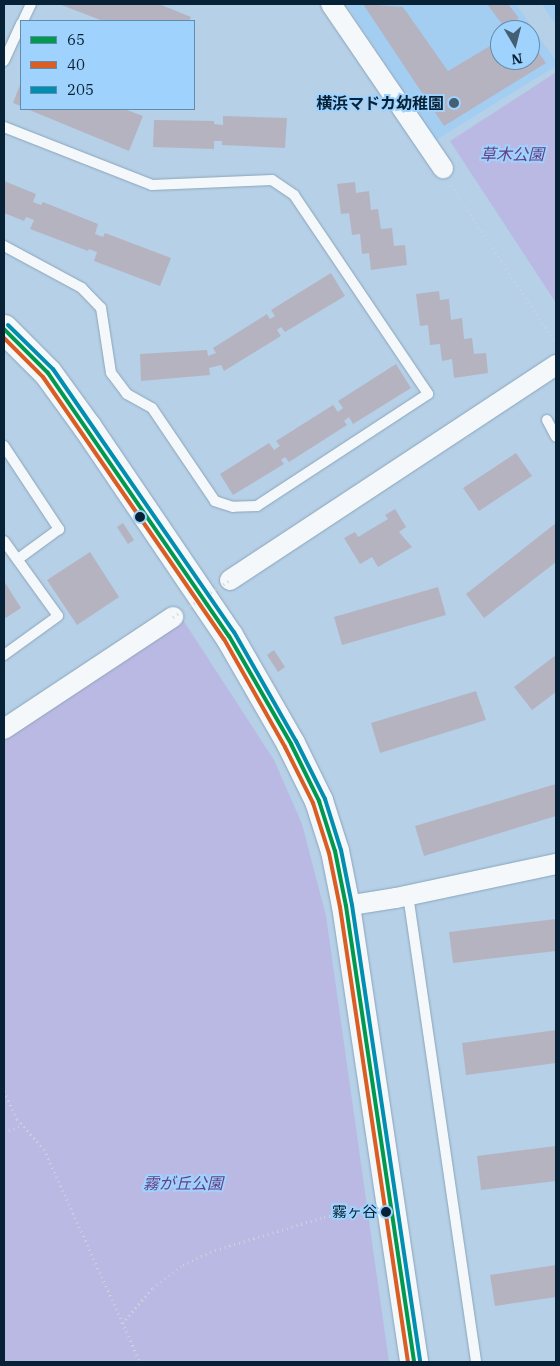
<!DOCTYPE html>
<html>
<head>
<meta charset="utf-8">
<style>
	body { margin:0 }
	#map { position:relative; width:560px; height:1366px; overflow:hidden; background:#b5d0e7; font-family:"IBM Plex Serif","Noto Sans JP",serif }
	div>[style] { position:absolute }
	.built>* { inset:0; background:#a3cef2 }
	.green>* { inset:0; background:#bab9e3 }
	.building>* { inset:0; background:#b6b3c1 }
	.path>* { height:3px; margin-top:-1.5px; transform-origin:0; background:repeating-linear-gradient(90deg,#c9d3db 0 1px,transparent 0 5px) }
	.roads { filter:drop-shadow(0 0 1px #8ca5b9) drop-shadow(0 0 1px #8ca5b9) }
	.lane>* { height:10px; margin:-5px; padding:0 5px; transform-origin:5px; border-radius:5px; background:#f4f8fb }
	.street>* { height:20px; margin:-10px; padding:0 10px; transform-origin:10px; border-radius:10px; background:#f4f8fb }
	.secondary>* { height:28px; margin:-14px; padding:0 14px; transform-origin:14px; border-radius:14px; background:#f4f8fb }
	.path-bridge>* { height:3px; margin-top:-1.5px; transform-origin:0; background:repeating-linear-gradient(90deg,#c9d3db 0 1px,transparent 0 5px) }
	.bus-1>* { height:4px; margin:-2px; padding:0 2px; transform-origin:2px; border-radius:2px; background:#01994e }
	.bus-2>* { height:4px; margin:-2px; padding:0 2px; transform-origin:2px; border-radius:2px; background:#da5e24 }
	.bus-3>* { height:4px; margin:-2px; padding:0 2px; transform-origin:2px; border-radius:2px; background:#018eb0 }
	.dots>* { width:14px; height:14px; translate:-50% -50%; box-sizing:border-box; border:2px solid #9fd2fd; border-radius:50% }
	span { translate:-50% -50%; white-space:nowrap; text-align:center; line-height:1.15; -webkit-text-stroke:4px #9fd2fd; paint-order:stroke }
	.bus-label { font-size:15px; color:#072236 }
	.right { translate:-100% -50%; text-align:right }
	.poi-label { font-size:16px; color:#072236; font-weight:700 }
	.park-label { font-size:16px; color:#644089; font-style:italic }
	.frame { position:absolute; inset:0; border:5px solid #072236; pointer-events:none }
	.legend { position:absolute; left:20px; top:20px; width:175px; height:90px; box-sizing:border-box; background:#9fd2fd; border:1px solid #628cad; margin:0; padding:6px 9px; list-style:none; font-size:15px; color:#072236 }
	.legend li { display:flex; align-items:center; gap:10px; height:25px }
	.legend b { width:25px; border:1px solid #628cad }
	.north { position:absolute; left:490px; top:20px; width:50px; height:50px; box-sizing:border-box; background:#9fd2fd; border:1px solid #628cad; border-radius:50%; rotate:172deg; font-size:14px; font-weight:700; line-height:20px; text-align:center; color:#072236 }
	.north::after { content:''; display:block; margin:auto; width:18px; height:22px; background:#445f74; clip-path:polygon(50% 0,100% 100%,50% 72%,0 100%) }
</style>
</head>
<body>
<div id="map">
	<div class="built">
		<i style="clip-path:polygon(evenodd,346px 4px,516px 4px,556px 61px,556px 66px,436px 140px,346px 4px,500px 30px,530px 30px,530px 60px,500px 60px,500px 30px)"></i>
		<i style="clip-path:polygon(542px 4px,556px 4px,556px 25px)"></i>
	</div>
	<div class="green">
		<i style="clip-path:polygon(555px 73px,556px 75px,556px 303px,450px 141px)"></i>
		<i style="clip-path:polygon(183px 620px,274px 760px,302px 824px,326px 916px,389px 1362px,4px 1362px,4px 738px)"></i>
	</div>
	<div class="building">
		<i style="clip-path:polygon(59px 4px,159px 4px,191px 17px,189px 21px,103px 21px)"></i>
		<i style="clip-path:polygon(363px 4px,403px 7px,448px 71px,500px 40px,500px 60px,530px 60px,530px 40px,546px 63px,444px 126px)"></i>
		<i style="clip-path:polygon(487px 4px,508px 4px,519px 18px,505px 28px)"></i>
		<i style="clip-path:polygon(21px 82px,21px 106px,13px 103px)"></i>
		<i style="clip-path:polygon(27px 109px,124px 109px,143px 116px,129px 151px)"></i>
		<i style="clip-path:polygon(223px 116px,287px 118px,285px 148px,222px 145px,222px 141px,214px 141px,214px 149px,153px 147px,154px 120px,214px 121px,214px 124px,223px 125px)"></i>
		<i style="clip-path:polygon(4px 181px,36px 194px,33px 202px,41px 205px,43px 202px,98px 224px,95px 234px,103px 237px,105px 233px,171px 258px,160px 286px,94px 261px,97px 252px,89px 249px,88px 251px,30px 229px,34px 220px,26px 217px,24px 221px,4px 213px)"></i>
		<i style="clip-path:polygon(355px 182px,356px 193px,369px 191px,371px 210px,378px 209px,381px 229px,392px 228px,394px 246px,405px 245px,407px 265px,371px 270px,369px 253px,362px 254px,360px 234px,352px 235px,349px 213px,341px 214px,337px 184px)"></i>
		<i style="clip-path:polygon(331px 273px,345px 296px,285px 332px,281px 327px,277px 330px,281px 336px,224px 371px,221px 365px,209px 368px,210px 375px,141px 381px,140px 354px,207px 350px,208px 356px,216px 353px,213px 348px,267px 314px,270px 319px,275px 316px,271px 310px)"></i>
		<i style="clip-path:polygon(439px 291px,440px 300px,449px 299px,451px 320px,462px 318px,464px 339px,472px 338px,474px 354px,486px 353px,488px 373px,454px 378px,452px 359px,442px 361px,440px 344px,430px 345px,428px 325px,420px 326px,416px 294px)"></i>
		<i style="clip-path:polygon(396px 364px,411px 388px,353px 424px,349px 417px,344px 421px,347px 425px,289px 462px,285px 457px,281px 460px,284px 464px,233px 495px,220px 474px,269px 443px,274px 450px,280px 446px,276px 441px,333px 405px,338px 412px,343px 408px,338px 401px)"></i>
		<i style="clip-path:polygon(516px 453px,532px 476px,479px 511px,463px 488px)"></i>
		<i style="clip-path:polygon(395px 509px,406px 527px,399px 532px,412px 547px,378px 567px,372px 557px,360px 564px,344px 538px,355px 532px,358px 537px,388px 519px,385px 515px)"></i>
		<i style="clip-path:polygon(123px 523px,134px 540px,128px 544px,117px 527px)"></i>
		<i style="clip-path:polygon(556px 523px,556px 562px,484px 618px,466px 594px)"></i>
		<i style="clip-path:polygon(90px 552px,119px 597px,77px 625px,47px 580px)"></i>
		<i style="clip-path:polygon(4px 581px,21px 608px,4px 619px)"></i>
		<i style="clip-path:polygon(438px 587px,446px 615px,342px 645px,334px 617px)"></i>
		<i style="clip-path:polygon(274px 650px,285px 667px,278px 672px,267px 655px)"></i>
		<i style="clip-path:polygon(556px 655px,556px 692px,532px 710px,514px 687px)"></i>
		<i style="clip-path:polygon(476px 691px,486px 720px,380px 753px,371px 723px)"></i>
		<i style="clip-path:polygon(556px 784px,556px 816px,424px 856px,415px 826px)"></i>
		<i style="clip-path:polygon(556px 919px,556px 951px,453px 963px,449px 932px)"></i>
		<i style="clip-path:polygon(556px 1030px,556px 1063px,466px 1075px,462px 1043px)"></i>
		<i style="clip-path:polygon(556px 1146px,556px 1181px,481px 1190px,477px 1156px)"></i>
		<i style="clip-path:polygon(556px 1265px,556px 1297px,495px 1306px,490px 1275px)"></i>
	</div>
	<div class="path">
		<i style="left:451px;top:185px;width:190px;rotate:56.4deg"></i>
		<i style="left:4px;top:1091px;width:31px;rotate:65deg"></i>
		<i style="left:17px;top:1119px;width:40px;rotate:48deg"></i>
		<i style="left:44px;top:1149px;width:234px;rotate:65.7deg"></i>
		<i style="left:4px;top:1132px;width:20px;rotate:-20deg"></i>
		<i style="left:122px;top:1323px;width:47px;rotate:-48.5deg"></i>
		<i style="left:153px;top:1288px;width:38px;rotate:-37deg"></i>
		<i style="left:183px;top:1265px;width:35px;rotate:-25deg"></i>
		<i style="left:215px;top:1250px;width:114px;rotate:-16.8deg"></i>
		<i style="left:324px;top:1217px;width:43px;rotate:-9.5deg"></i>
	</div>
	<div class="roads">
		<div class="lane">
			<i style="left:23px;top:21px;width:19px;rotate:-65deg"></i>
			<i style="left:4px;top:61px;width:41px;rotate:-65.3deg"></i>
			<i style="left:4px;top:127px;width:159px;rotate:21.4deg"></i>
			<i style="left:152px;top:185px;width:120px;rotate:-2.4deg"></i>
			<i style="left:272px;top:180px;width:27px;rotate:34deg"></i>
			<i style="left:294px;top:195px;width:240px;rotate:56deg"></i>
			<i style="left:428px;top:394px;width:204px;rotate:146.8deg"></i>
			<i style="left:257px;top:506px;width:24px;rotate:178deg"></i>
			<i style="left:233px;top:507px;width:19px;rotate:-162deg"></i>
			<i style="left:215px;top:501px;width:112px;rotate:-124.1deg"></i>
			<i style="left:152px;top:408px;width:29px;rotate:-151deg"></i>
			<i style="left:127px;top:394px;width:26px;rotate:-127deg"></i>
			<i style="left:111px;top:373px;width:66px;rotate:-98.7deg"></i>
			<i style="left:101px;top:308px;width:28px;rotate:-134deg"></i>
			<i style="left:82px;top:288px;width:89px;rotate:-151.7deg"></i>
			<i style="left:547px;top:420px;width:19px;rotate:62deg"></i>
			<i style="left:4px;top:446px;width:100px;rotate:56.5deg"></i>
			<i style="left:59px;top:529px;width:51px;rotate:143.8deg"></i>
			<i style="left:4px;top:541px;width:92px;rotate:54.2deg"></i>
			<i style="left:58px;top:616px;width:67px;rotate:144.2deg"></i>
			<i style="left:408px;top:895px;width:472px;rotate:81.7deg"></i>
		</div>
		<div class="street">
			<i style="left:331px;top:4px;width:199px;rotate:55.7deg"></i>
			<i style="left:230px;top:580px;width:391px;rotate:-33.4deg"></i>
			<i style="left:4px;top:729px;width:203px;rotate:-33.5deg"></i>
			<i style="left:346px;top:906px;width:51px;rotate:-9.1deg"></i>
			<i style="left:396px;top:898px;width:164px;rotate:-12deg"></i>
		</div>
		<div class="secondary">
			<i style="left:4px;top:329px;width:62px;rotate:45deg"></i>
			<i style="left:48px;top:373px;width:68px;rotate:54deg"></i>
			<i style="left:88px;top:428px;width:251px;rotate:55.9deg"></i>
			<i style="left:229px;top:636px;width:125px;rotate:60.1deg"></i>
			<i style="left:291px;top:744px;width:64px;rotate:63.8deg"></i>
			<i style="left:319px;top:801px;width:52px;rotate:72.3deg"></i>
			<i style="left:335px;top:851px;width:56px;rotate:78.7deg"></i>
			<i style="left:346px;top:906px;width:461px;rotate:81.5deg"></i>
		</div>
	</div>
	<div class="path-bridge">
		<i style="left:173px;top:617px;width:68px;rotate:-33deg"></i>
	</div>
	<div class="bus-1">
		<i style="left:4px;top:329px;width:62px;rotate:45deg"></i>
		<i style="left:48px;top:373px;width:319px;rotate:55.5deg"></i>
		<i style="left:229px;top:636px;width:125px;rotate:60.1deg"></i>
		<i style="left:291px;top:744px;width:64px;rotate:63.8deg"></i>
		<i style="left:319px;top:801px;width:52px;rotate:72.3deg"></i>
		<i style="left:335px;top:851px;width:56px;rotate:78.7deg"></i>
		<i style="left:346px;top:906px;width:461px;rotate:81.5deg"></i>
	</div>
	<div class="bus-2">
		<i style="left:4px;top:338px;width:55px;rotate:45deg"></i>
		<i style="left:43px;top:377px;width:318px;rotate:55.4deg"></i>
		<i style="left:224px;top:639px;width:124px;rotate:60.5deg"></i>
		<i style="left:285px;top:747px;width:63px;rotate:63.4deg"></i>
		<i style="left:313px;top:803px;width:52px;rotate:72.3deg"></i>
		<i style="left:329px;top:853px;width:55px;rotate:78.5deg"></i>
		<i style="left:340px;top:907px;width:460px;rotate:81.5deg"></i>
	</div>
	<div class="bus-3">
		<i style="left:8px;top:325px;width:63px;rotate:44.4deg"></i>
		<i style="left:53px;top:369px;width:319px;rotate:55.5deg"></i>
		<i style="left:234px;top:632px;width:125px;rotate:60.4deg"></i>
		<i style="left:296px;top:741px;width:65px;rotate:63.4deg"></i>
		<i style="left:325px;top:799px;width:53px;rotate:72.6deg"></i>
		<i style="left:341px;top:850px;width:56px;rotate:78.7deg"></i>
		<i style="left:352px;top:905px;width:461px;rotate:81.5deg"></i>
	</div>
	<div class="dots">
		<i style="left:454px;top:103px;background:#445f74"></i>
		<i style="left:140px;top:517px;background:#072236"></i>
		<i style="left:386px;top:1212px;background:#072236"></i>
	</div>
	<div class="bus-label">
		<span class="right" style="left:377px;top:1212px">霧ヶ谷</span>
	</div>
	<div class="poi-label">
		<span class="right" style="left:444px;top:103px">横浜マドカ幼稚園</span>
	</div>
	<div class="park-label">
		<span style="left:512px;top:154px">草木公園</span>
		<span style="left:183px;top:1183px">霧が丘公園</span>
	</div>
	<div class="frame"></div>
	<ul class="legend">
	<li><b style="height:6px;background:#01994e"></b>65</li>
	<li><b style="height:6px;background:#da5e24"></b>40</li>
	<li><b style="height:6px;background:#018eb0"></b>205</li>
	</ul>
	<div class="north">N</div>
</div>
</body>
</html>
